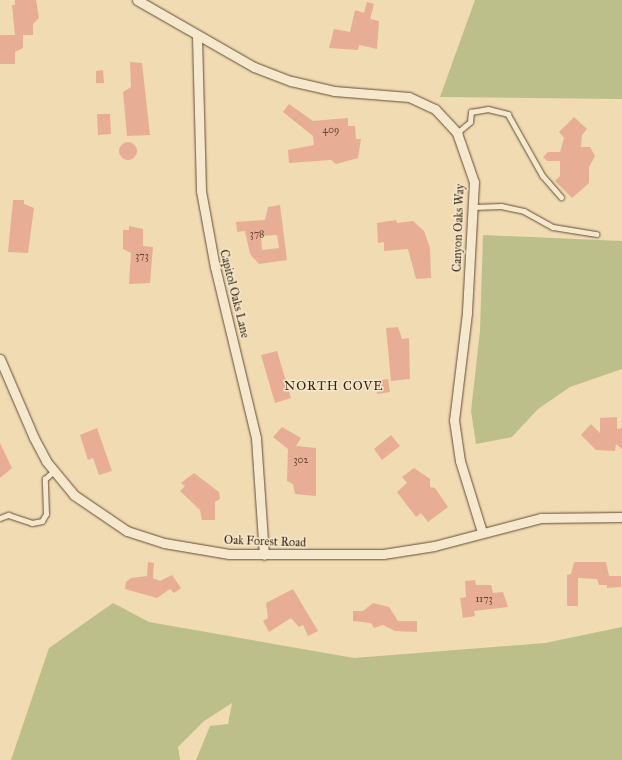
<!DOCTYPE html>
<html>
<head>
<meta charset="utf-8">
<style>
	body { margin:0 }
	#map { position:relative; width:622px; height:760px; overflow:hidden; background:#f0dbb2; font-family:"IM FELL Great Primer",serif }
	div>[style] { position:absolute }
	.green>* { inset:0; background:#bcbf8a }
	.building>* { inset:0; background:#e8ae95 }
	.round { border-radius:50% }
	.roads { filter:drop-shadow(0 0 1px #654d36) drop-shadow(0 0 1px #654d36) }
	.lane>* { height:4.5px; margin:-2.25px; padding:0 2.25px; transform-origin:2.25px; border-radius:2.25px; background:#f5e8cd }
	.street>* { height:9px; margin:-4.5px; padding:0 4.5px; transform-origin:4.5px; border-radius:4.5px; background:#f5e8cd }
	span { translate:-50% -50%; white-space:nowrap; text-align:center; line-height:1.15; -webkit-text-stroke:3px #f5e8cd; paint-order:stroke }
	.number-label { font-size:10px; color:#63422f }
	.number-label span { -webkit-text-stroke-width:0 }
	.street-label { font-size:12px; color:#371e0d }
	.neighbourhood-label { font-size:13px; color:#371e0d; letter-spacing:1px }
</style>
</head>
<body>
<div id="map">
	<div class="green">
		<i style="clip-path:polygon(475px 0,622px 0,622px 99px,440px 97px)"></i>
		<i style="clip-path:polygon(483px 235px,622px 241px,622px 369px,570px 387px,538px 409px,512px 437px,476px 444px,471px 411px,480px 331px)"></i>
		<i style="clip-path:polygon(113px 603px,149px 622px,354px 658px,545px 643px,622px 627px,622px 760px,196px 760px,210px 726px,228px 724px,232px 703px,204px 721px,178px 747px,180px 760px,11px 760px,49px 648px)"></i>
	</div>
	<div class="building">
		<i style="clip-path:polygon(15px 0,36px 0,39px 18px,33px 24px,33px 35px,23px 35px,23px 48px,15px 52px,15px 64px,0 64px,0 35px,15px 35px,12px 5px,15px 5px)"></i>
		<i style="clip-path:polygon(367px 2px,374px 4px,370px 19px,379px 21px,377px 49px,359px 45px,358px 50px,329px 48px,334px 29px,350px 32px,355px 10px,364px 13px)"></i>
		<i style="clip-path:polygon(130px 62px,142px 63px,150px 135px,127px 136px,123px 92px,131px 87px)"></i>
		<i style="clip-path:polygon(103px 70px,104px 83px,96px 83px,96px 71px)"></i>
		<i style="clip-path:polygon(289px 104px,313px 121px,348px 118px,348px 126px,355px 126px,356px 139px,361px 139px,358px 158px,336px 164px,331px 160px,289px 163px,288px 150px,314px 145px,313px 136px,283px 112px)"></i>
		<i style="clip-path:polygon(97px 114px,110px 114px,111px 134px,98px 135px)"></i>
		<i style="clip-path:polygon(574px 117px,587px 129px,582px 135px,581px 147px,590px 147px,595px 156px,589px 167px,589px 183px,572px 198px,555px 181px,560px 176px,560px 161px,547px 161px,543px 157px,548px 152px,560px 152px,564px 138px,559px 132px)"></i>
		<i class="round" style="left:119px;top:142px;width:18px;height:18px"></i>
		<i style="clip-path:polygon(13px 200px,24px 200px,24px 204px,34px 208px,28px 253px,8px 252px)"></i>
		<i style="clip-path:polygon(evenodd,280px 205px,287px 260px,259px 264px,250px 254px,245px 231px,237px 232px,236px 222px,265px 220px,268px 207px,280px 205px,277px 235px,279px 248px,262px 250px,261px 236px,277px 235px)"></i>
		<i style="clip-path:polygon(396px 220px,397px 223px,413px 221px,424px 231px,430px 248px,431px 278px,416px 279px,408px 249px,384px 251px,384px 242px,378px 243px,377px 223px)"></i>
		<i style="clip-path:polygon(129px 226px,143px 229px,143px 246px,153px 247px,150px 283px,129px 284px,131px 253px,123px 249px,123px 230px,129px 230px)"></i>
		<i style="clip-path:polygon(398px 327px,402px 339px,409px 338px,410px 379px,391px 381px,386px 328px)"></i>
		<i style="clip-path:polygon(277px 351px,291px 398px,275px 403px,261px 355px)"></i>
		<i style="clip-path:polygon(388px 379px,390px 392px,377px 394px,376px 381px)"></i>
		<i style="clip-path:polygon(617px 417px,617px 429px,622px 428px,622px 449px,616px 444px,615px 451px,596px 450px,581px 435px,591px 424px,600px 433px,600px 418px)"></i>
		<i style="clip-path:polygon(282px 427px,301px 438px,296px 446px,316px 448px,316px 496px,295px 494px,293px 484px,287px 481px,288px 449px,273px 437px)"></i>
		<i style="clip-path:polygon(97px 428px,112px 471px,99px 475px,93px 458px,88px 460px,80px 435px)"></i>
		<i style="clip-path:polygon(391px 435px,400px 446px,382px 460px,374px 449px)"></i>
		<i style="clip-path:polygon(0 443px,12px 468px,0 478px)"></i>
		<i style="clip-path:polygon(414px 468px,430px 479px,430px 487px,435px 488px,448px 507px,428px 522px,421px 513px,416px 517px,397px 492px,407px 483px,402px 477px)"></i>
		<i style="clip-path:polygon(194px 473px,219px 492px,220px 499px,215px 502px,215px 520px,202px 520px,200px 510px,180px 491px,185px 486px,181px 483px)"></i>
		<i style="clip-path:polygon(148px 562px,154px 563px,153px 578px,160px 581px,172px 575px,181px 588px,174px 593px,170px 589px,157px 598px,125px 589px,126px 582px,131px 578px,147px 576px)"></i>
		<i style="clip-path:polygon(574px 562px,606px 562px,609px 576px,621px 576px,621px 587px,607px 588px,607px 585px,599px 585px,597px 579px,578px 578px,578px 606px,567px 606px,567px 575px,571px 574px)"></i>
		<i style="clip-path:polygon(475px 580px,476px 585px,491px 585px,493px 593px,503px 592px,508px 607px,474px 611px,475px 616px,463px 618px,460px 598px,466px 597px,465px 581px)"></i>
		<i style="clip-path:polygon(293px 589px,318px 631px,308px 636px,303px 625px,299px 627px,291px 618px,269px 632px,263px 621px,268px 618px,266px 603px)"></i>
		<i style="clip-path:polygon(373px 603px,389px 607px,398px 621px,417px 621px,417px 632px,395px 631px,383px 625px,374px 628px,371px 623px,353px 621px,353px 611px,363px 611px)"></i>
	</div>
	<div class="roads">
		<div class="lane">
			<i style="left:457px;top:133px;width:17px;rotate:-40deg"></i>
			<i style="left:470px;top:122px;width:10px;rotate:-84deg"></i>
			<i style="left:471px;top:112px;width:17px;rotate:-10deg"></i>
			<i style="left:488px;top:109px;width:21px;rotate:14deg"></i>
			<i style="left:508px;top:114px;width:71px;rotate:60.6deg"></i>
			<i style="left:543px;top:176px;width:28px;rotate:49deg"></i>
			<i style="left:474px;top:207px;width:27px;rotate:-2deg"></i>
			<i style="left:501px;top:206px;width:24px;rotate:12deg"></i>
			<i style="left:524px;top:211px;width:33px;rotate:29deg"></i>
			<i style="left:553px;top:227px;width:44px;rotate:9.2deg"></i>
			<i style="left:0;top:518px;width:9px;rotate:-21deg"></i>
			<i style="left:8px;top:515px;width:25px;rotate:18deg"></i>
			<i style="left:32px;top:523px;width:10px;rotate:-11deg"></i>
			<i style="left:42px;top:521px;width:8px;rotate:-60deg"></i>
			<i style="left:46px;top:514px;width:35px;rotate:-92deg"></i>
			<i style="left:45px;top:479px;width:12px;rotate:-42deg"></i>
		</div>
		<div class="street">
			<i style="left:137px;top:0;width:135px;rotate:29.8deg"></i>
			<i style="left:254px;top:67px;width:40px;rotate:21deg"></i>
			<i style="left:291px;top:81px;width:44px;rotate:13.1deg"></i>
			<i style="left:334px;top:91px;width:75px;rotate:4.6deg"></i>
			<i style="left:409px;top:97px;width:29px;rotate:25deg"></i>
			<i style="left:435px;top:109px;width:33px;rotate:47deg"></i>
			<i style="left:457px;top:133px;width:52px;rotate:70.9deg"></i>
			<i style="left:474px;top:182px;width:131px;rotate:93.1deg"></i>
			<i style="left:467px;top:313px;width:108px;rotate:96.9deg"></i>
			<i style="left:454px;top:420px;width:41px;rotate:81.7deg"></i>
			<i style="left:460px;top:461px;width:74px;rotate:72.8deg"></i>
			<i style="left:197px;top:37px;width:154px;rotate:88.5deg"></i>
			<i style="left:201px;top:191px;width:77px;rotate:79.6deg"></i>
			<i style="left:215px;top:267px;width:176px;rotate:76.5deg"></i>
			<i style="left:256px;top:438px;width:117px;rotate:86.1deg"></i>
			<i style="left:0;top:359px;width:86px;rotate:66.7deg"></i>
			<i style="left:34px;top:438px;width:26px;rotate:62deg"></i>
			<i style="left:46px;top:461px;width:44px;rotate:50.5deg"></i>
			<i style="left:74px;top:495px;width:64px;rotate:34.2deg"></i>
			<i style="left:127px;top:531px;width:39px;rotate:18deg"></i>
			<i style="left:164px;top:543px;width:66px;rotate:9.6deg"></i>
			<i style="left:229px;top:554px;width:154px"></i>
			<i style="left:383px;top:554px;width:52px;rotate:-8.9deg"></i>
			<i style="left:434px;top:546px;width:111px;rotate:-14.7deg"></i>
			<i style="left:541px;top:518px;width:81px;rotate:-0.7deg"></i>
		</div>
	</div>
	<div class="number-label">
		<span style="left:331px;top:131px">409</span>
		<span style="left:257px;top:235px">378</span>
		<span style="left:142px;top:257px">373</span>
		<span style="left:301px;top:461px">302</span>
		<span style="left:484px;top:600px">1173</span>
	</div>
	<div class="street-label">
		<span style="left:459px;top:228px;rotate:-88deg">Canyon Oaks Way</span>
		<span style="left:234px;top:294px;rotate:76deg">Capitol Oaks Lane</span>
		<span style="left:265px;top:542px;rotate:2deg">Oak Forest Road</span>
	</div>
	<div class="neighbourhood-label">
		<span style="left:334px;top:386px">NORTH COVE</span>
	</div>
</div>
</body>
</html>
